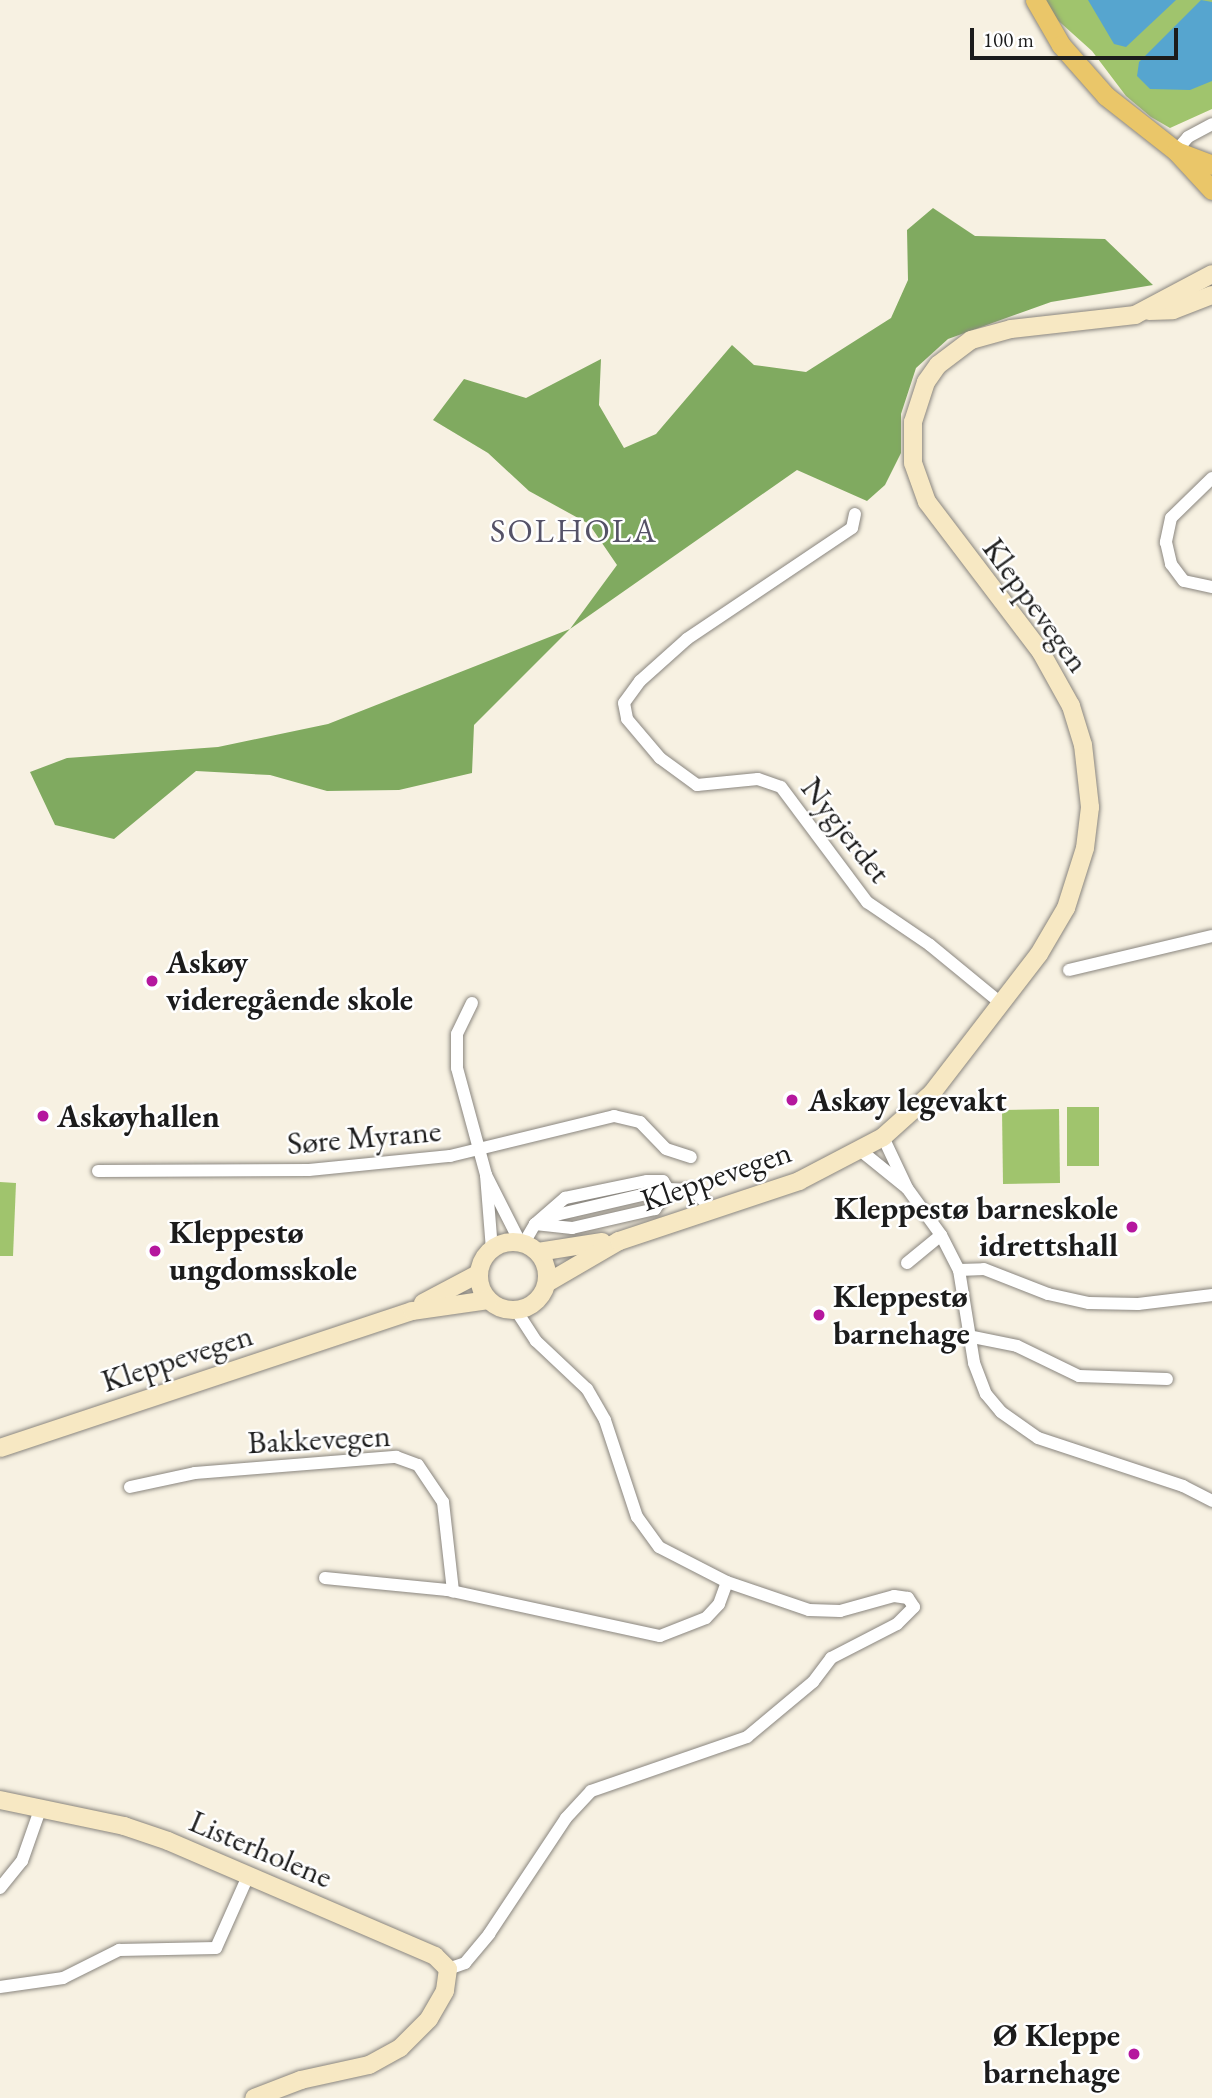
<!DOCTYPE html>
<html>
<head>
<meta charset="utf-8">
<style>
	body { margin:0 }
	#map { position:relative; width:1212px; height:2098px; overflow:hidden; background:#f7f1e2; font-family:"EB Garamond",serif }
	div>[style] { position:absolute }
	.green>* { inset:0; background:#a0c46d }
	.forest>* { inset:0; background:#80aa60 }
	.water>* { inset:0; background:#56a5cf }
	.roads { filter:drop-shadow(0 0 2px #8a867f) drop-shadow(0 0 2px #8a867f) }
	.street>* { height:12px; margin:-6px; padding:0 6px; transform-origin:6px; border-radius:6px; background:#fff }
	.secondary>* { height:18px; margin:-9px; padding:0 9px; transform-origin:9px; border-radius:9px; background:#f7e8c3 }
	.secondary>.ring { margin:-9px; padding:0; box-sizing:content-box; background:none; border:18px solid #f7e8c3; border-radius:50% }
	.primary>* { height:19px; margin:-9.5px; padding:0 9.5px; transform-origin:9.5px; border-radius:9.5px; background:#eac669 }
	.dots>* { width:19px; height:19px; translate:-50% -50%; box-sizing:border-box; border:4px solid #fff; border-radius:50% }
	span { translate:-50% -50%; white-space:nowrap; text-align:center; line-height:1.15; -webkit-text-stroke:5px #fff; paint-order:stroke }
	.street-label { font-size:32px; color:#1c1c1c }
	.poi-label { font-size:32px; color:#1c1c1c; font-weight:700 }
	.left { translate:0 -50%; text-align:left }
	.right { translate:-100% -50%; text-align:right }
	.neighbourhood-label { font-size:33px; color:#555267; letter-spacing:2px }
	.scale { position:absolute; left:970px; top:28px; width:208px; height:32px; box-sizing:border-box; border:4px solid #1c1c1c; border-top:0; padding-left:9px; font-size:21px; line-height:24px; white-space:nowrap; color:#1c1c1c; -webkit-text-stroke:5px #fff; paint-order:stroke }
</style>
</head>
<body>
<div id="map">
	<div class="green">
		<i style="clip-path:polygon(1046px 0,1212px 0,1212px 109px,1170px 128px,1151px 117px,1126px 96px,1092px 51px,1053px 16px)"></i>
		<i style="clip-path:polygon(1067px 1107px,1099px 1107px,1099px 1166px,1067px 1166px)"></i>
		<i style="clip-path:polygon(1059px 1109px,1060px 1183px,1003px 1184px,1002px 1110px)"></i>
		<i style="clip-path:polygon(0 1182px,16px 1183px,13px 1256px,0 1256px)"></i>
	</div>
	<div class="forest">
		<i style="clip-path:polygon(933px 208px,975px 236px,1105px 239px,1153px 285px,1051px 302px,948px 339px,916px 368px,901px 414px,901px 453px,885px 485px,867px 501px,797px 470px,570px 629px,474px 725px,472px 773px,399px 790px,327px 791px,270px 775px,196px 771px,114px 839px,55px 825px,30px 772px,67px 758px,218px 747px,328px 724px,570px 629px,617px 565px,589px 524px,529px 491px,488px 453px,433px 420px,464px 379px,526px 398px,601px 359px,599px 405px,624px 448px,656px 434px,732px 345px,754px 365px,806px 372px,891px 318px,908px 280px,907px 230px)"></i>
	</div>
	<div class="water">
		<i style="clip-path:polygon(1088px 0,1176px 0,1126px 47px,1114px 44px)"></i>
		<i style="clip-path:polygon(1201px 0,1212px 2px,1212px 81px,1190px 90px,1150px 89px,1137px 76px,1139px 62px)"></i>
	</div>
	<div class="roads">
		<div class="street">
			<i style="left:1176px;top:151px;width:18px;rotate:-49deg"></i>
			<i style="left:1188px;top:137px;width:27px;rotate:-28deg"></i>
			<i style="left:1212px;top:478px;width:57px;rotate:135.7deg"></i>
			<i style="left:1171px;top:518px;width:25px;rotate:102deg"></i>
			<i style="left:1166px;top:542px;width:23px;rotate:77deg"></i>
			<i style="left:1171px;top:564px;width:21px;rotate:53deg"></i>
			<i style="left:1184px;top:581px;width:29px;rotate:12deg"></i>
			<i style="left:855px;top:514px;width:14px;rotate:102deg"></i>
			<i style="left:852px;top:528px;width:199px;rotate:146.1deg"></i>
			<i style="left:687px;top:639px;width:63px;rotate:138.2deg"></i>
			<i style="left:640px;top:681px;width:27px;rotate:126deg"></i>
			<i style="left:624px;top:703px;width:16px;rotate:79deg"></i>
			<i style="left:627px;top:719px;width:51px;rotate:49.8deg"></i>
			<i style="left:660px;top:758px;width:46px;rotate:36.1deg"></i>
			<i style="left:697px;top:785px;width:61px;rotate:-5.6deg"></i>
			<i style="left:758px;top:779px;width:24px;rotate:19deg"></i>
			<i style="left:781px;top:787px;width:144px;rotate:53.2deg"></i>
			<i style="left:867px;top:902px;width:76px;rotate:34.3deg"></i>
			<i style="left:930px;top:945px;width:94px;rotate:39.4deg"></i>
			<i style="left:1069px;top:970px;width:147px;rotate:-13.4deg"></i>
			<i style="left:472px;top:1003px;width:34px;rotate:116deg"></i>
			<i style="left:457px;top:1034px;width:34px;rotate:90deg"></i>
			<i style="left:457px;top:1068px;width:111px;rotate:74.8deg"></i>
			<i style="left:486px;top:1175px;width:75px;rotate:63.1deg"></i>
			<i style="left:883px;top:1137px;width:56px;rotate:64.8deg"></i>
			<i style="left:907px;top:1188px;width:58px;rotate:54.1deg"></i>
			<i style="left:941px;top:1235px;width:39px;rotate:63deg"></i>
			<i style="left:959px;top:1270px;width:94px;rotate:80.8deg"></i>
			<i style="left:974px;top:1363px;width:33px;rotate:69deg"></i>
			<i style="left:986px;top:1394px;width:23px;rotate:50deg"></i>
			<i style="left:1001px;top:1412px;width:45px;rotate:35.1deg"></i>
			<i style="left:1038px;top:1438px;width:153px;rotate:18.3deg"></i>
			<i style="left:1183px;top:1486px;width:33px;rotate:27deg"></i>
			<i style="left:860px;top:1150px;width:60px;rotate:39deg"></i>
			<i style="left:98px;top:1171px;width:211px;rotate:-0.3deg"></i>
			<i style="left:309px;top:1170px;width:142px;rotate:-5.7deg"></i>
			<i style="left:450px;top:1156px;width:169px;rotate:-13.7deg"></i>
			<i style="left:614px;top:1116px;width:27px;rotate:13deg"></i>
			<i style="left:640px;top:1122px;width:37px;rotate:46deg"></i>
			<i style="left:666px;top:1149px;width:26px;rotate:18deg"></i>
			<i style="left:486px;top:1175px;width:74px;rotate:85.4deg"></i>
			<i style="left:647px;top:1181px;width:16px"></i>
			<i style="left:663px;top:1181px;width:9px;rotate:58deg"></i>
			<i style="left:668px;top:1189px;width:24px;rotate:123deg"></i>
			<i style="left:655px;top:1209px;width:85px;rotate:167.1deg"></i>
			<i style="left:572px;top:1228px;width:37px;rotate:-174deg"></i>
			<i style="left:535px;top:1224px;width:40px;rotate:-41deg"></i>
			<i style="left:565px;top:1198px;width:84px;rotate:-11.7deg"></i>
			<i style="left:524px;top:1243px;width:22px;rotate:-60deg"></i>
			<i style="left:535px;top:1224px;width:23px;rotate:-23deg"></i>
			<i style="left:556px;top:1215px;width:115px;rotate:-13.1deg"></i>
			<i style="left:668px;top:1189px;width:25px;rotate:2deg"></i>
			<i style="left:693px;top:1190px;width:28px;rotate:45deg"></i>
			<i style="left:907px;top:1263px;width:44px;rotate:-39.5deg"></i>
			<i style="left:959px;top:1270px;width:25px;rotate:-2deg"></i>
			<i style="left:984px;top:1269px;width:69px;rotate:21.3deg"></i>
			<i style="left:1048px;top:1294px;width:42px;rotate:12.4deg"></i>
			<i style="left:1089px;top:1303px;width:49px;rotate:1.2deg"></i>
			<i style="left:1138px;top:1304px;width:75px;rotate:-6.9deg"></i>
			<i style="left:968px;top:1336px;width:50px;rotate:11.5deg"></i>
			<i style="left:1017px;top:1346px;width:69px;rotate:25.8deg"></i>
			<i style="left:1079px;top:1376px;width:88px;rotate:2deg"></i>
			<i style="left:130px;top:1487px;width:66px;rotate:-12.2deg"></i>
			<i style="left:195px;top:1473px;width:202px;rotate:-4.6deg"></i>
			<i style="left:396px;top:1457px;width:23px;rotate:20deg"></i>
			<i style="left:418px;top:1465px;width:45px;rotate:56deg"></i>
			<i style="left:443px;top:1502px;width:90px;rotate:83.6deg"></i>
			<i style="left:325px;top:1578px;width:123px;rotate:5.6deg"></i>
			<i style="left:447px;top:1590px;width:218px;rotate:12.2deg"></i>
			<i style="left:660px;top:1636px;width:49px;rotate:-21.4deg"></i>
			<i style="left:706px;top:1618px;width:19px;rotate:-47deg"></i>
			<i style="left:719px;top:1604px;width:23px;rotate:-70deg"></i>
			<i style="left:0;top:1888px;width:35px;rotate:-51deg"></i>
			<i style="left:22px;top:1861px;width:54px;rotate:-70.6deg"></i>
			<i style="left:448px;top:1969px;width:18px;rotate:-19deg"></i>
			<i style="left:465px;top:1963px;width:38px;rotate:-50deg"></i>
			<i style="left:489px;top:1934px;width:139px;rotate:-56.4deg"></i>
			<i style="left:566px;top:1818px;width:37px;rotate:-47deg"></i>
			<i style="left:591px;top:1791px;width:165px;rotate:-19.1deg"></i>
			<i style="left:747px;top:1737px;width:86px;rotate:-39.8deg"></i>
			<i style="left:813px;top:1682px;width:30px;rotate:-53deg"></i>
			<i style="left:831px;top:1658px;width:74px;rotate:-27.3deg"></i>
			<i style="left:897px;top:1624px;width:24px;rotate:-45deg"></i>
			<i style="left:914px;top:1607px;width:11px;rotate:-124deg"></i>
			<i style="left:908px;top:1598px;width:14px;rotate:-172deg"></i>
			<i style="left:894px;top:1596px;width:56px;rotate:164.5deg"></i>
			<i style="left:840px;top:1611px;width:31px;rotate:-178deg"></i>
			<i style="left:809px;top:1610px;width:87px;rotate:-161.1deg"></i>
			<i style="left:727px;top:1582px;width:76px;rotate:-152.8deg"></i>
			<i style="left:659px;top:1547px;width:37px;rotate:-126deg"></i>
			<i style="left:637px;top:1517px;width:102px;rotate:-108.3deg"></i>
			<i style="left:605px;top:1420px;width:36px;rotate:-120deg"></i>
			<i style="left:587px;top:1389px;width:70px;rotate:-136.7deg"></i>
			<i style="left:536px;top:1341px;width:37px;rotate:-123deg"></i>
			<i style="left:0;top:1987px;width:64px;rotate:-8.1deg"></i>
			<i style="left:63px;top:1978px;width:63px;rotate:-26.6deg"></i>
			<i style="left:119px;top:1950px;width:97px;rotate:-1.2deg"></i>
			<i style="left:216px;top:1948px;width:81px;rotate:-66deg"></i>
		</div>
		<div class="secondary">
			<i style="left:1149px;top:311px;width:24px;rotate:-2deg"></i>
			<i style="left:1173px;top:310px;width:42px;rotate:-21deg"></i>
			<i class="ring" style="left:479px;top:1242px;width:50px;height:50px"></i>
			<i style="left:538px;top:1252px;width:65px;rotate:-8.9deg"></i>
			<i style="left:547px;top:1283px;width:83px;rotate:-30.3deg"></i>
			<i style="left:619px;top:1241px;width:190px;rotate:-18.4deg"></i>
			<i style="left:799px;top:1181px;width:95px;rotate:-27.6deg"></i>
			<i style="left:883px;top:1137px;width:66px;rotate:-41.9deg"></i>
			<i style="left:932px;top:1093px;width:175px;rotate:-52.4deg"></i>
			<i style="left:1039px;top:954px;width:53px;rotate:-59.6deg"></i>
			<i style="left:1066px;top:908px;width:63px;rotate:-72.4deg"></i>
			<i style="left:1085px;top:848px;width:41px;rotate:-83deg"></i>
			<i style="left:1090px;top:807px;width:62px;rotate:-96.4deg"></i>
			<i style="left:1083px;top:745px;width:41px;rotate:-107.1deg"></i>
			<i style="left:1071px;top:706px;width:62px;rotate:-119.1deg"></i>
			<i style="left:1041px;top:652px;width:188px;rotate:-127.2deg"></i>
			<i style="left:927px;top:502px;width:41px;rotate:-109.7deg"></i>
			<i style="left:913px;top:463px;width:41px;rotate:-90deg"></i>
			<i style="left:913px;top:422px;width:42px;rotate:-72deg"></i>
			<i style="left:926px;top:382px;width:21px;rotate:-55deg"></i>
			<i style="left:938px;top:365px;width:41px;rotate:-37.1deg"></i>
			<i style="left:971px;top:340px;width:41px;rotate:-15.4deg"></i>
			<i style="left:1011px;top:329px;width:125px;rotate:-6.4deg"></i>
			<i style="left:1135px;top:315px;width:87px;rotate:-28deg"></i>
			<i style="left:423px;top:1303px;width:62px;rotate:-27.8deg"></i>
			<i style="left:0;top:1448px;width:434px;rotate:-18.4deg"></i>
			<i style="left:412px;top:1311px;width:77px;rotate:-8.2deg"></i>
			<i style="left:0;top:1800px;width:127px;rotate:11.8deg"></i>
			<i style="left:124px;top:1826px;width:46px;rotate:18.8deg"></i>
			<i style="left:168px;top:1841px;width:291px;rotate:23.3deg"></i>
			<i style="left:435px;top:1956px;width:18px;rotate:45deg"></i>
			<i style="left:448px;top:1969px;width:22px;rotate:98deg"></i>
			<i style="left:445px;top:1991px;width:32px;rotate:120deg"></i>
			<i style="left:429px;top:2019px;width:41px;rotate:135deg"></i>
			<i style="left:400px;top:2048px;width:35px;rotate:151deg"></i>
			<i style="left:369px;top:2065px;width:70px;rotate:167.6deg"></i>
			<i style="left:301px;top:2080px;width:50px;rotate:159deg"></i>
		</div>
		<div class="primary">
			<i style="left:1035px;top:0;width:52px;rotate:60deg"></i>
			<i style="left:1061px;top:45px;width:68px;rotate:48.6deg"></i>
			<i style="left:1106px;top:96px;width:89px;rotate:38.2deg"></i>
			<i style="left:1176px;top:151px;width:39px;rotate:21deg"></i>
			<i style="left:1176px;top:151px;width:53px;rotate:47.3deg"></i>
		</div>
	</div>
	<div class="dots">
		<i style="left:152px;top:981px;background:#b5179e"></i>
		<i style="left:792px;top:1100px;background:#b5179e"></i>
		<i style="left:43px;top:1116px;background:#b5179e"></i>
		<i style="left:1132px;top:1227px;background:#b5179e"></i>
		<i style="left:155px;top:1251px;background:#b5179e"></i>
		<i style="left:819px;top:1315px;background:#b5179e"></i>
		<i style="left:1134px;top:2054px;background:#b5179e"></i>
	</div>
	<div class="street-label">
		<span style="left:1036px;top:605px;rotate:54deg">Kleppevegen</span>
		<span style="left:846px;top:830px;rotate:52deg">Nygjerdet</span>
		<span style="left:364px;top:1137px;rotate:-5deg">Søre Myrane</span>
		<span style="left:716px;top:1176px;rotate:-19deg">Kleppevegen</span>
		<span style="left:177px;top:1358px;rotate:-18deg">Kleppevegen</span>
		<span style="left:319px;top:1439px;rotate:-3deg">Bakkevegen</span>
		<span style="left:261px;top:1849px;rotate:23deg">Listerholene</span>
	</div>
	<div class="poi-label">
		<span class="left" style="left:166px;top:981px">Askøy<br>videregående skole</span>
		<span class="left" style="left:808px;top:1100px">Askøy legevakt</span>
		<span class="left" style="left:57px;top:1116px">Askøyhallen</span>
		<span class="right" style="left:1118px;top:1227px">Kleppestø barneskole<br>idrettshall</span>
		<span class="left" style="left:169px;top:1251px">Kleppestø<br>ungdomsskole</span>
		<span class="left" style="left:833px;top:1315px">Kleppestø<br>barnehage</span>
		<span class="right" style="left:1120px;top:2054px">Ø Kleppe<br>barnehage</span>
	</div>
	<div class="neighbourhood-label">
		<span style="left:574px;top:531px">SOLHOLA</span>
	</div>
	<div class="scale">100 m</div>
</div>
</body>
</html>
